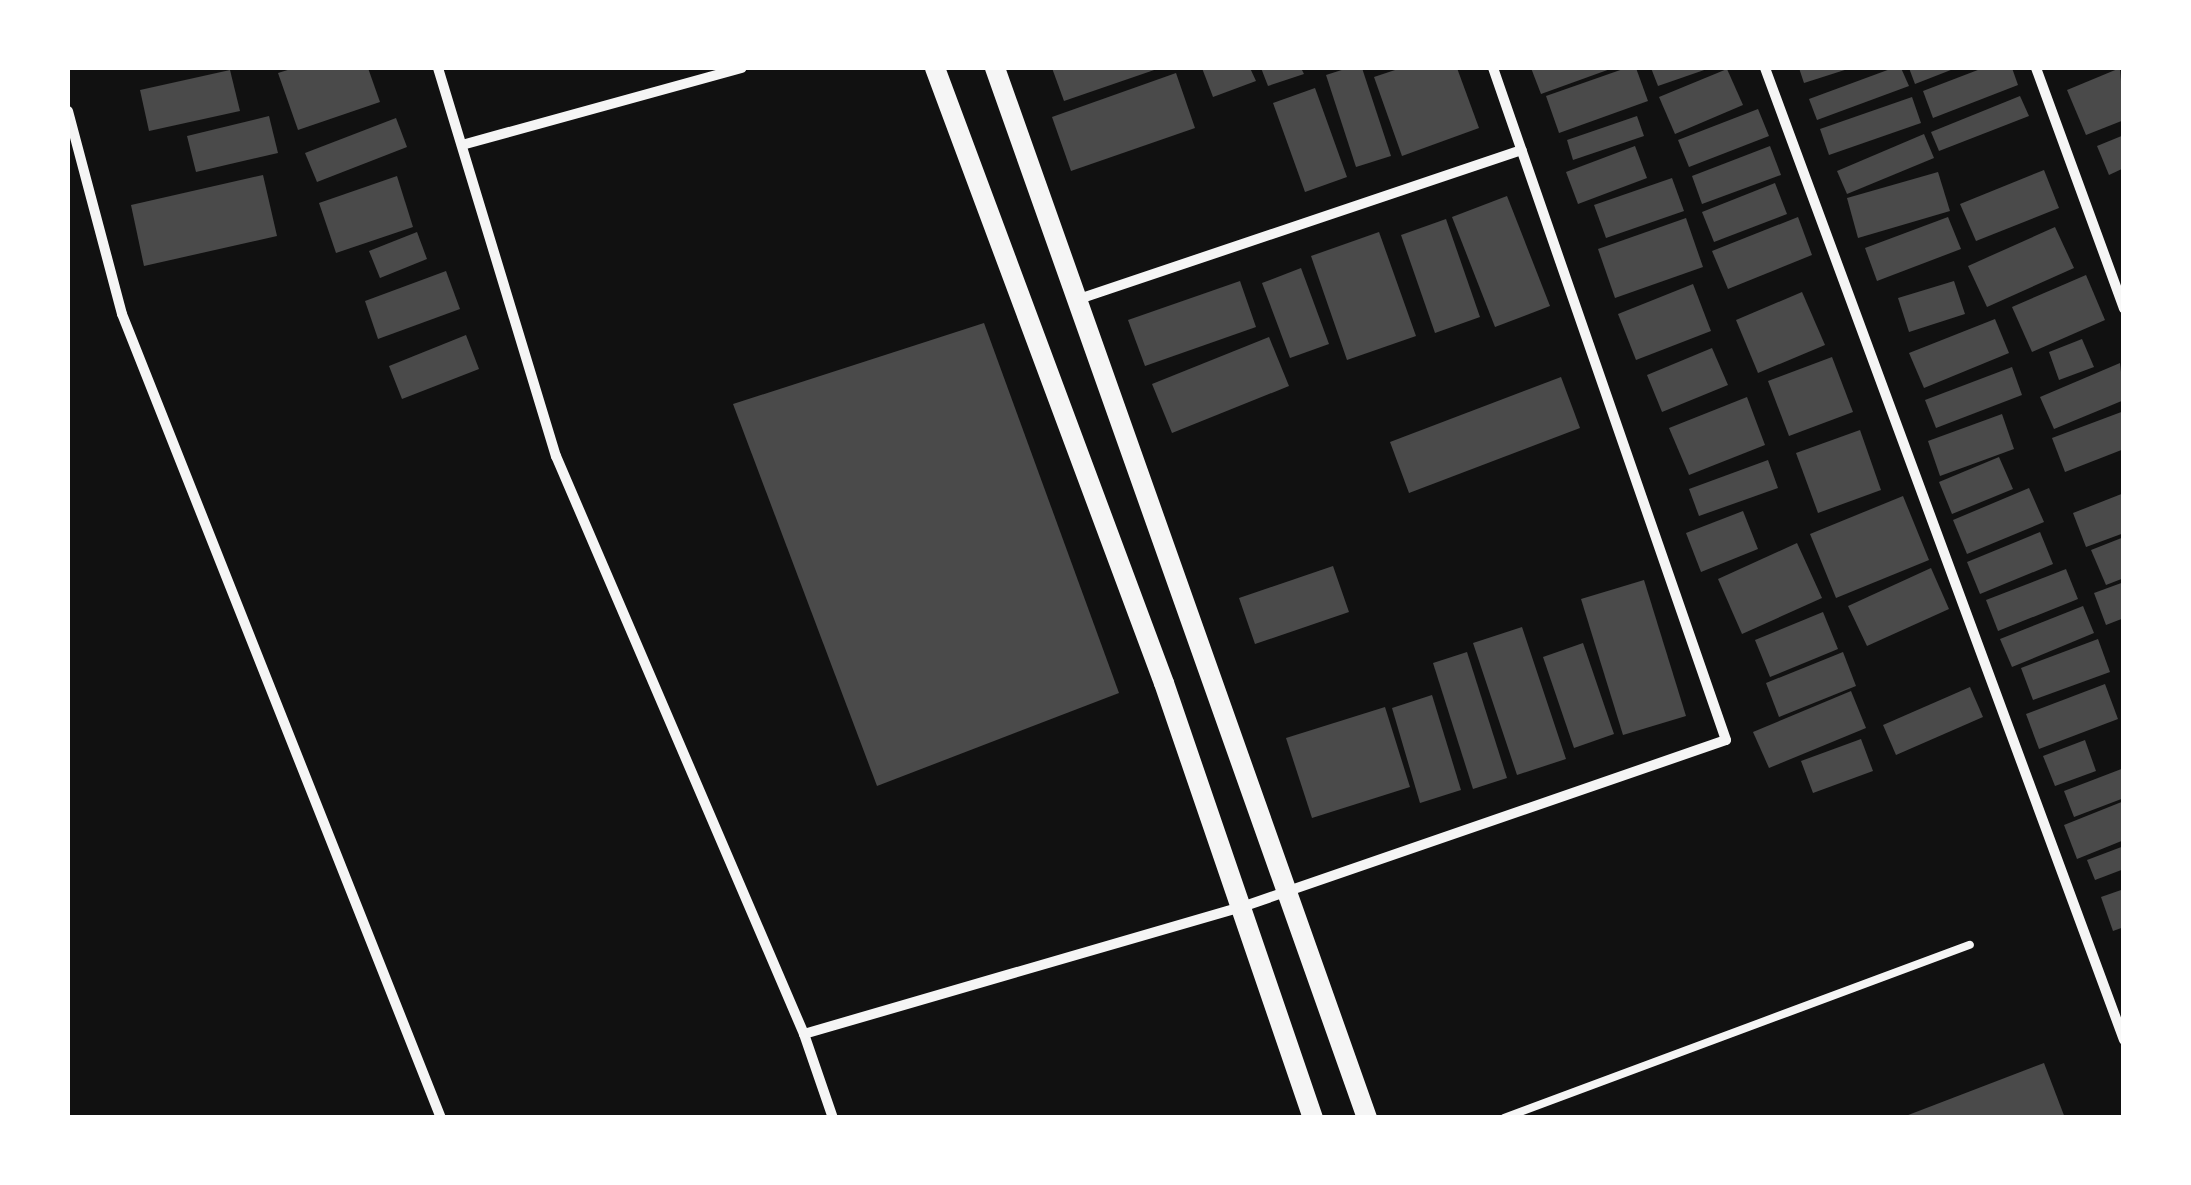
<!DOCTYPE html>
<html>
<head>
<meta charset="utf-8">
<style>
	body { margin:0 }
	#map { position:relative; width:2191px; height:1185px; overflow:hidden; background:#111; font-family:Helvetica,sans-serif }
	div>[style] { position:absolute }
	.building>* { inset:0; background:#4a4a4a }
	.service>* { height:8px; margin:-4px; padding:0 4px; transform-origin:4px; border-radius:4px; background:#f5f5f5 }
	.minor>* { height:10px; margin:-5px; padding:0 5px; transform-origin:5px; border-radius:5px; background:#f5f5f5 }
	.secondary>* { height:20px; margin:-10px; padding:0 10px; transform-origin:10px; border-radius:10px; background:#f5f5f5 }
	span { translate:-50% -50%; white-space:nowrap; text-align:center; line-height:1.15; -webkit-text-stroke:8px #fff; paint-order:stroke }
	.frame { position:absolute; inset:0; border:70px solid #fff; pointer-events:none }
</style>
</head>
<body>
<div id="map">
	<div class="building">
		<i style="clip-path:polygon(294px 68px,368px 68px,380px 102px,298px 130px,278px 73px)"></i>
		<i style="clip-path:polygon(1052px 68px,1160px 68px,1064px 101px)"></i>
		<i style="clip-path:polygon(1202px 68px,1250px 68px,1256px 81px,1213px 97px)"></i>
		<i style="clip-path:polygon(1261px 68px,1301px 68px,1304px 74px,1268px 86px)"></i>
		<i style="clip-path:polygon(1348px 68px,1362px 68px,1391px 156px,1356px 167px,1326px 75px)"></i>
		<i style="clip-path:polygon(1401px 68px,1457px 68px,1479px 128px,1402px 156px,1374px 77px)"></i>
		<i style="clip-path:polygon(1531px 68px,1613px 68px,1541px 94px)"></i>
		<i style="clip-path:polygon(1626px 68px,1636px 68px,1648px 101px,1559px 133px,1546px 96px)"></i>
		<i style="clip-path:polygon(1651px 68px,1710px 68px,1658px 86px)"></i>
		<i style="clip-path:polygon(1799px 68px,1851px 68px,1804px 83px)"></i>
		<i style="clip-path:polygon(1893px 68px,1901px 68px,1909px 86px,1817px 120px,1809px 99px)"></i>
		<i style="clip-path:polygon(1909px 68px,1956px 68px,1915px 84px)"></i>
		<i style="clip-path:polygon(1983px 68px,2012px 68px,2018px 85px,1933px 118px,1923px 91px)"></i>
		<i style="clip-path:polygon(2120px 68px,2124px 120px,2086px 135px,2067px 90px)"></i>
		<i style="clip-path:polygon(1727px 69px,1743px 105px,1675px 134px,1659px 97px)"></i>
		<i style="clip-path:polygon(230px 70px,240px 111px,149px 131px,140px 90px)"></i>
		<i style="clip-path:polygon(1176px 73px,1195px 128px,1071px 171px,1052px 117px)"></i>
		<i style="clip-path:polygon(1315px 88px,1347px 177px,1305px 192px,1273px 103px)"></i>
		<i style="clip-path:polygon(2020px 96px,2029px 116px,1939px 151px,1931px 132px)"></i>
		<i style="clip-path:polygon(1912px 97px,1921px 123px,1829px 155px,1820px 129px)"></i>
		<i style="clip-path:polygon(1758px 109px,1769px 136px,1689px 167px,1678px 140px)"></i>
		<i style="clip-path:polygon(269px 116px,278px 153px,196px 172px,187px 136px)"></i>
		<i style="clip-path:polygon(1637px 116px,1644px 136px,1573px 160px,1567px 140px)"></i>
		<i style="clip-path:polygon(396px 118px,407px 147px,317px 182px,305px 153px)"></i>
		<i style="clip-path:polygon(1924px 134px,1934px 158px,1847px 194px,1837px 171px)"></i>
		<i style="clip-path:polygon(2124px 135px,2124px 168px,2109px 175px,2097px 146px)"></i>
		<i style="clip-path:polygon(1635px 146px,1647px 178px,1578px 204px,1566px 172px)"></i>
		<i style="clip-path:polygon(1770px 146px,1781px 175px,1702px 204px,1692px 176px)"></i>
		<i style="clip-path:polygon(2044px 170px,2059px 208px,1976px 241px,1960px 204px)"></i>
		<i style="clip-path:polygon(1938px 172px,1950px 211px,1858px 238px,1847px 198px)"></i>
		<i style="clip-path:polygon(263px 175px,277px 236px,144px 266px,131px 205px)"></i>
		<i style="clip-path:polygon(397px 176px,413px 227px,336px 253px,319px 203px)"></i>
		<i style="clip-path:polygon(1672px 178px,1684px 211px,1606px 238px,1594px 205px)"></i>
		<i style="clip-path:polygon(1775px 183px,1787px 214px,1714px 242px,1702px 212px)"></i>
		<i style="clip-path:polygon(1507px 196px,1550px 306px,1495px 327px,1452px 217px)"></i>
		<i style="clip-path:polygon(1798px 217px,1812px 255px,1728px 289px,1712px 251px)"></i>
		<i style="clip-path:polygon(1948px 217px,1961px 249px,1877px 281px,1865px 248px)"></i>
		<i style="clip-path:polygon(1686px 218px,1703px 267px,1615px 298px,1598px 249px)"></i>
		<i style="clip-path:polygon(1446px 219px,1480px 317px,1435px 333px,1401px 235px)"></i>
		<i style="clip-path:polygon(2055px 227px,2074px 268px,1987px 307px,1968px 266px)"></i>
		<i style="clip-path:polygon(417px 232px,427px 259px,380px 278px,369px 251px)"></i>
		<i style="clip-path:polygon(1379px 232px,1416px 336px,1347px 360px,1311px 256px)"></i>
		<i style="clip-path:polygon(1301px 268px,1329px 344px,1290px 358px,1262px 283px)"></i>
		<i style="clip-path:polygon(446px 271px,460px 309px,378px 339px,365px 301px)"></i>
		<i style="clip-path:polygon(2086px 275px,2105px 320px,2032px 352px,2012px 307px)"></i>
		<i style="clip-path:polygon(1240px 281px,1256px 327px,1145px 366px,1128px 320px)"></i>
		<i style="clip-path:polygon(1954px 281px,1965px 314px,1909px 332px,1898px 298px)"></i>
		<i style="clip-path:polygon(1693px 284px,1711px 331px,1636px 360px,1618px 314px)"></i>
		<i style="clip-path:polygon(1802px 292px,1825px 345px,1758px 373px,1736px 320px)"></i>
		<i style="clip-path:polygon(1995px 319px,2009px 353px,1924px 388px,1909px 353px)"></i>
		<i style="clip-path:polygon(984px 323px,1119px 693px,877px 786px,733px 404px)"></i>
		<i style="clip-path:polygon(466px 335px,479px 369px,402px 399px,389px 366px)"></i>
		<i style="clip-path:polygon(1269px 337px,1289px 386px,1172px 433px,1152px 384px)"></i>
		<i style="clip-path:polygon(2082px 339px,2094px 367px,2059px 380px,2049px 352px)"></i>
		<i style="clip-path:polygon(1712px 348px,1728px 385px,1662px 412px,1647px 375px)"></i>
		<i style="clip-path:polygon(1832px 357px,1853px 412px,1789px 436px,1768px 381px)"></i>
		<i style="clip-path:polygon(2120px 363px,2124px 400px,2054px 429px,2040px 397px)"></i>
		<i style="clip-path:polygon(2012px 367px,2022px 395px,1936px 428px,1925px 400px)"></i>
		<i style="clip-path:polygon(1561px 377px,1580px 428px,1409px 493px,1390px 442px)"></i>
		<i style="clip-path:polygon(1747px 397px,1765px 445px,1689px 475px,1669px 428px)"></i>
		<i style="clip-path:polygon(2124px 411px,2124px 449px,2065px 472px,2052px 438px)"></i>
		<i style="clip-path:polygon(2002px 414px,2014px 449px,1940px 476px,1928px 441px)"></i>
		<i style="clip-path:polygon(1860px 430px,1881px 490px,1818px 513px,1796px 453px)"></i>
		<i style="clip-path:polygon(1999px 457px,2013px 489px,1952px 514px,1939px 482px)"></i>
		<i style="clip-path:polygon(1768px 460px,1778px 488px,1699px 516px,1689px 489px)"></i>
		<i style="clip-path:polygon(2029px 488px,2044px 522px,1967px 554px,1953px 520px)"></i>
		<i style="clip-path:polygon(2124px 493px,2124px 533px,2086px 547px,2073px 513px)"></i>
		<i style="clip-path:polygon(1903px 496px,1929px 560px,1836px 598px,1810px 534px)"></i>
		<i style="clip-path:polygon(1743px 511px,1758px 549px,1701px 572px,1686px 533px)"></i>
		<i style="clip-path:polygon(2040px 532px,2053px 564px,1980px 594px,1967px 562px)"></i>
		<i style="clip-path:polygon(2124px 537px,2124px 578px,2106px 585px,2091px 550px)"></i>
		<i style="clip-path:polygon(1797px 543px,1822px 598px,1742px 634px,1718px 579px)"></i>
		<i style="clip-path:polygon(1333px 566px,1349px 612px,1255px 644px,1239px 598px)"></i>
		<i style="clip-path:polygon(1931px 568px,1949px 609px,1867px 646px,1848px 606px)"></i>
		<i style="clip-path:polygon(2066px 569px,2078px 599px,1998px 631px,1986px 600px)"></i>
		<i style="clip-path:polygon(1644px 580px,1686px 716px,1623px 735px,1581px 599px)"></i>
		<i style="clip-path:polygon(2124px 582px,2124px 618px,2106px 625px,2094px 593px)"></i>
		<i style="clip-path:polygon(2083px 606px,2094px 633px,2012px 667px,2000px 639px)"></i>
		<i style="clip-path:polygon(1823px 612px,1838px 649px,1770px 677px,1755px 640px)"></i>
		<i style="clip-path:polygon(1522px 627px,1566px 759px,1517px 775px,1473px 643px)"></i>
		<i style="clip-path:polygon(2098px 639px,2110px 672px,2033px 700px,2021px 668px)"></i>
		<i style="clip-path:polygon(1583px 643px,1614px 734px,1574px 748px,1543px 657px)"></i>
		<i style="clip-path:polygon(1467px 652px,1507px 778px,1473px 789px,1433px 663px)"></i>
		<i style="clip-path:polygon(1843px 652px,1856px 686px,1779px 717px,1766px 683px)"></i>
		<i style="clip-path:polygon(2105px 684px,2118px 719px,2039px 749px,2026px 714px)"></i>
		<i style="clip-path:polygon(1970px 687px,1983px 717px,1896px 755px,1883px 725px)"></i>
		<i style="clip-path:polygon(1851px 691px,1866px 728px,1769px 768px,1753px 732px)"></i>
		<i style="clip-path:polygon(1432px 695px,1461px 790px,1420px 803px,1392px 708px)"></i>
		<i style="clip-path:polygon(1385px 707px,1410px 787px,1312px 818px,1286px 738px)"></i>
		<i style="clip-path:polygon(1861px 739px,1873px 771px,1813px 793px,1801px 761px)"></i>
		<i style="clip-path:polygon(2085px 740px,2096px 771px,2055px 786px,2043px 756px)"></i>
		<i style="clip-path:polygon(2124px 768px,2124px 798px,2074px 817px,2064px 791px)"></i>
		<i style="clip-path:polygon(2124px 801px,2124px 840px,2077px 859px,2064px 825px)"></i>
		<i style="clip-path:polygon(2124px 846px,2124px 869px,2095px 880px,2087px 860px)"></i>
		<i style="clip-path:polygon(2124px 889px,2124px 927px,2113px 931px,2101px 897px)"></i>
		<i style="clip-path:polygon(2044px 1063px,2065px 1118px,1903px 1118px,1903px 1117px)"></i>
	</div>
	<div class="service">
		<i style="left:1504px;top:1118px;width:497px;rotate:-20.4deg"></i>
	</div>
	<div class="minor">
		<i style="left:438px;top:68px;width:406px;rotate:73.1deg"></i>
		<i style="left:556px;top:456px;width:629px;rotate:66.78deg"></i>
		<i style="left:804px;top:1034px;width:89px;rotate:71deg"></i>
		<i style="left:1765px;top:68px;width:1036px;rotate:69.73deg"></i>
		<i style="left:2036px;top:68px;width:256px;rotate:69.9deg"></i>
		<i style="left:68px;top:111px;width:210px;rotate:75.1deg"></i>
		<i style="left:122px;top:314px;width:865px;rotate:68.36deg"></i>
		<i style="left:462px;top:145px;width:290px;rotate:-15.4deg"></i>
		<i style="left:1079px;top:299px;width:467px;rotate:-18.6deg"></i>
		<i style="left:804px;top:1034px;width:453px;rotate:-16.2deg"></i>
		<i style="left:1239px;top:908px;width:515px;rotate:-19.03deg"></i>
		<i style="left:1726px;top:740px;width:711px;rotate:-109.12deg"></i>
	</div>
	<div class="secondary">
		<i style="left:935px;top:68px;width:656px;rotate:69.58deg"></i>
		<i style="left:1164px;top:683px;width:460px;rotate:71.1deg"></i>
		<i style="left:995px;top:68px;width:1114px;rotate:70.49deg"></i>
	</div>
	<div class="frame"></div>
</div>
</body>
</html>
